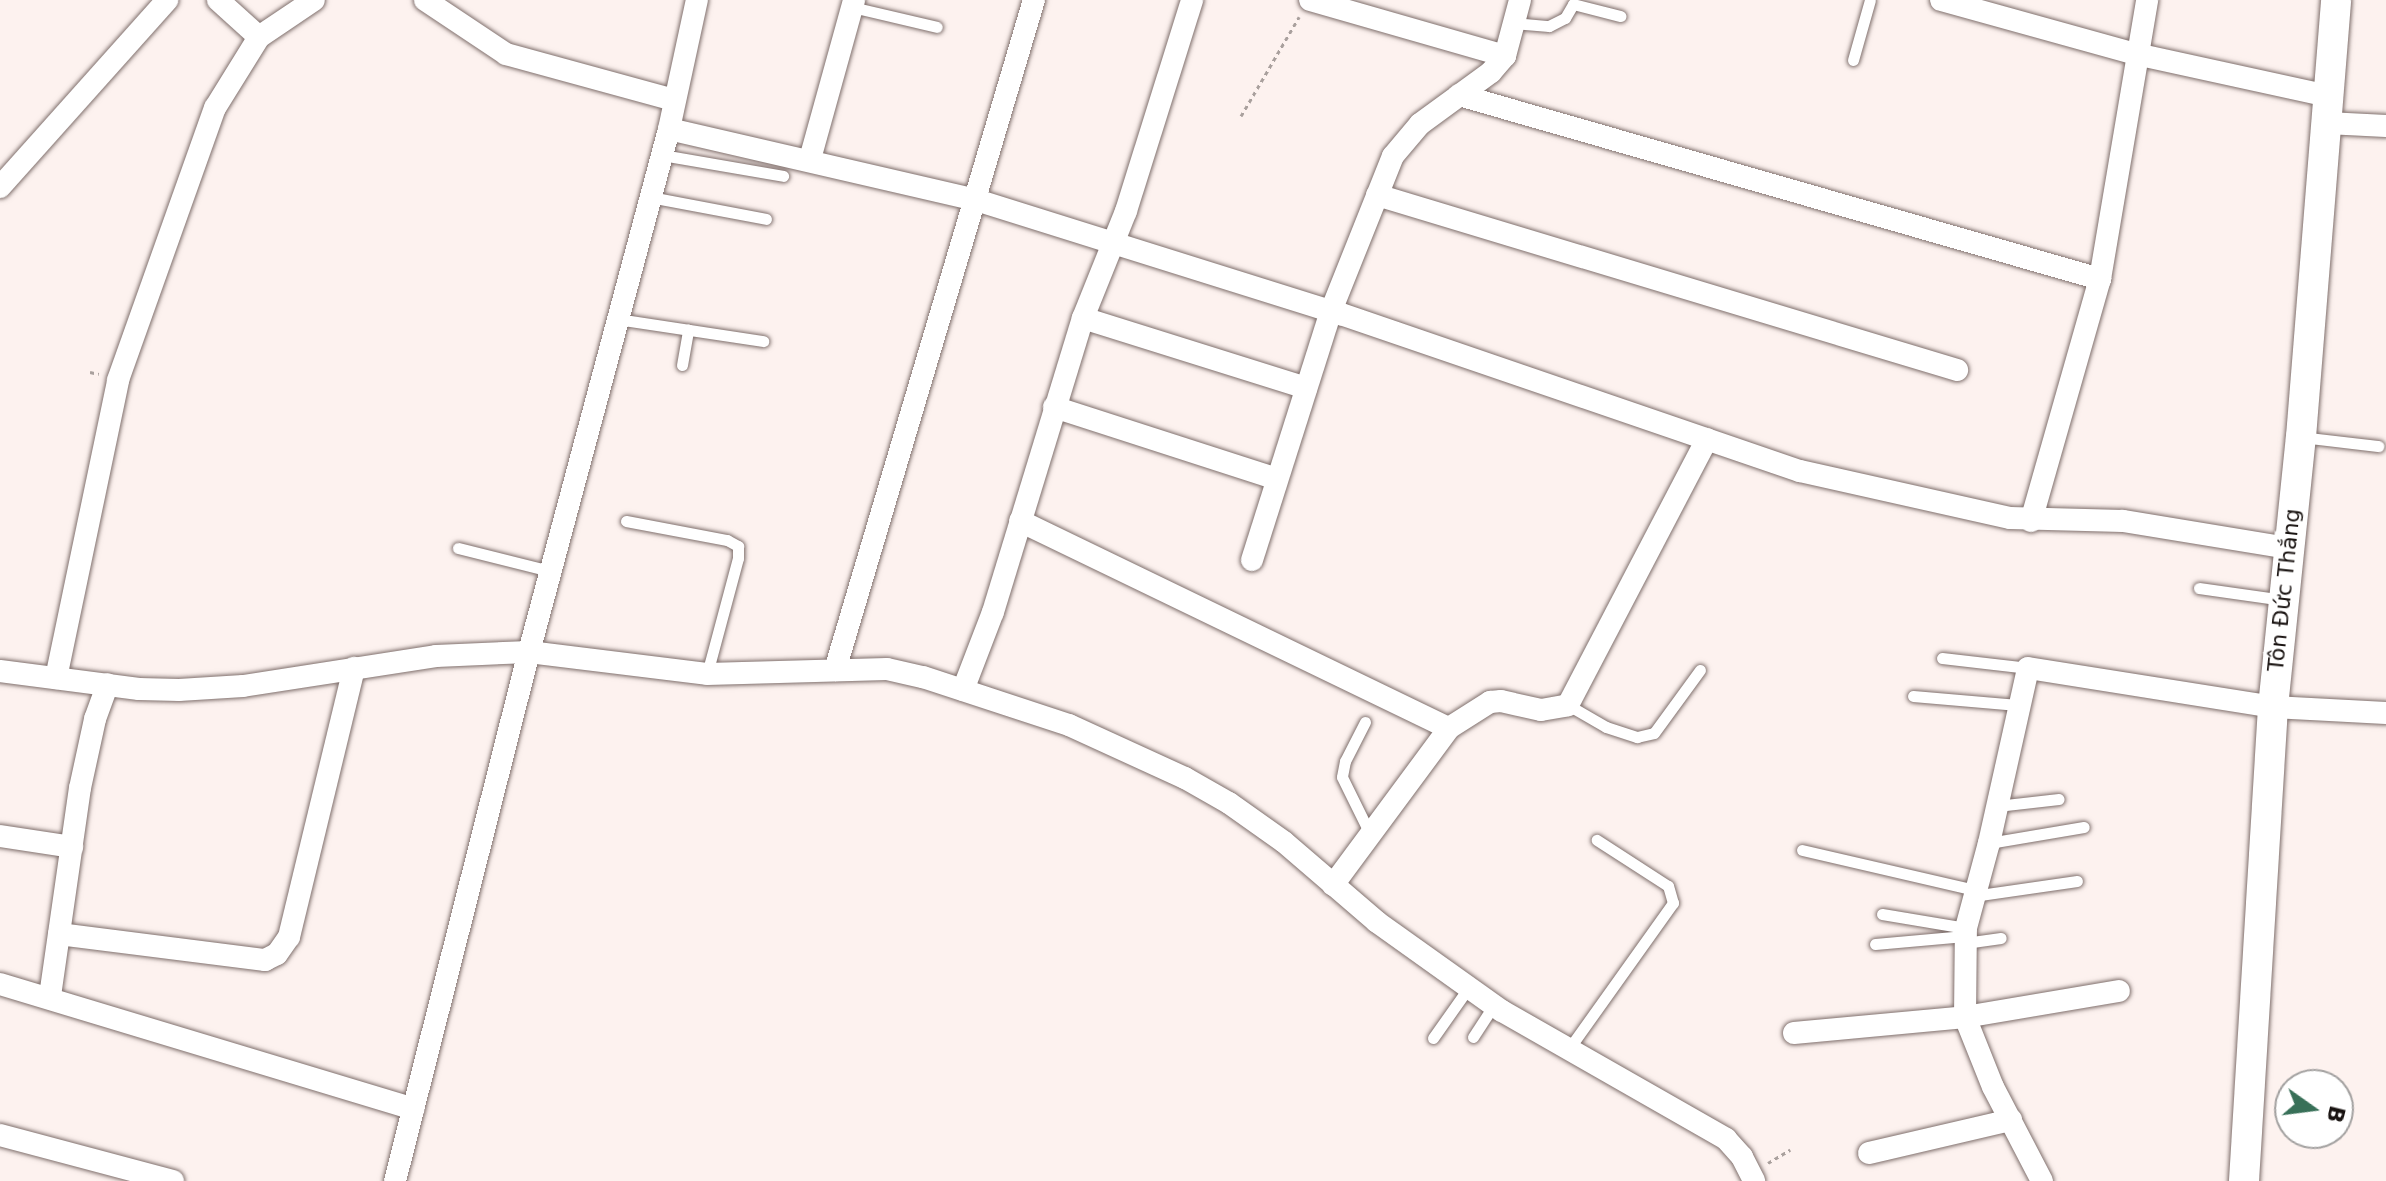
<!DOCTYPE html>
<html>
<head>
<meta charset="utf-8">
<style>
	body { margin:0 }
	#map { position:relative; width:2386px; height:1181px; overflow:hidden; background:#fdf2ef; font-family:"DejaVu Sans",sans-serif }
	div>[style] { position:absolute }
	.path>* { height:3px; margin-top:-1.5px; transform-origin:0; background:repeating-linear-gradient(90deg,#a9a09d 0 4px,transparent 0 8px) }
	.roads { filter:drop-shadow(0 0 2px #7f6f6c) drop-shadow(0 0 2px #7f6f6c) }
	.lane>* { height:11px; margin:-5.5px; padding:0 5.5px; transform-origin:5.5px; border-radius:5.5px; background:#fff }
	.street>* { height:22px; margin:-11px; padding:0 11px; transform-origin:11px; border-radius:11px; background:#fff }
	.secondary>* { height:30px; margin:-15px; padding:0 15px; transform-origin:15px; border-radius:15px; background:#fff }
	span { translate:-50% -50%; white-space:nowrap; text-align:center; line-height:1.15; -webkit-text-stroke:7px #fff; paint-order:stroke }
	.street-label { font-size:22px; color:#191311 }
	.north { position:absolute; left:2274px; top:1069px; width:80px; height:80px; box-sizing:border-box; background:#fff; border:2px solid #a3a1a0; border-radius:50%; rotate:104deg; font-size:22px; font-weight:700; line-height:32px; text-align:center; color:#191311 }
	.north::after { content:''; display:block; margin:auto; width:28px; height:36px; background:#387058; clip-path:polygon(50% 0,100% 100%,50% 72%,0 100%) }
</style>
</head>
<body>
<div id="map">
	<div class="path">
		<i style="left:1241px;top:116px;width:115px;rotate:-59.6deg"></i>
		<i style="left:90px;top:372px;width:9px;rotate:13deg"></i>
		<i style="left:1768px;top:1163px;width:26px;rotate:-31deg"></i>
	</div>
	<div class="roads">
		<div class="lane">
			<i style="left:852px;top:7px;width:87px;rotate:13.2deg"></i>
			<i style="left:1513px;top:23px;width:36px;rotate:5deg"></i>
			<i style="left:1549px;top:26px;width:18px;rotate:-27deg"></i>
			<i style="left:1565px;top:18px;width:16px;rotate:-60deg"></i>
			<i style="left:1573px;top:4px;width:49px;rotate:14.3deg"></i>
			<i style="left:1853px;top:60px;width:62px;rotate:-74.2deg"></i>
			<i style="left:662px;top:155px;width:123px;rotate:9.8deg"></i>
			<i style="left:650px;top:197px;width:118px;rotate:10.7deg"></i>
			<i style="left:617px;top:319px;width:148px;rotate:8.6deg"></i>
			<i style="left:682px;top:365px;width:36px;rotate:-80deg"></i>
			<i style="left:2301px;top:437px;width:78px;rotate:6.7deg"></i>
			<i style="left:626px;top:521px;width:103px;rotate:10.7deg"></i>
			<i style="left:727px;top:540px;width:13px;rotate:29deg"></i>
			<i style="left:738px;top:546px;width:12px;rotate:90deg"></i>
			<i style="left:738px;top:558px;width:120px;rotate:105deg"></i>
			<i style="left:458px;top:548px;width:95px;rotate:14deg"></i>
			<i style="left:2199px;top:588px;width:85px;rotate:8.1deg"></i>
			<i style="left:1942px;top:658px;width:87px;rotate:6.6deg"></i>
			<i style="left:1913px;top:696px;width:105px;rotate:4.9deg"></i>
			<i style="left:1568px;top:705px;width:44px;rotate:30.1deg"></i>
			<i style="left:1606px;top:727px;width:33px;rotate:18deg"></i>
			<i style="left:1637px;top:737px;width:17px;rotate:-13deg"></i>
			<i style="left:1654px;top:733px;width:78px;rotate:-53.9deg"></i>
			<i style="left:1365px;top:722px;width:44px;rotate:117.1deg"></i>
			<i style="left:1345px;top:761px;width:16px;rotate:101deg"></i>
			<i style="left:1342px;top:777px;width:64px;rotate:63.8deg"></i>
			<i style="left:1997px;top:806px;width:62px;rotate:-6.4deg"></i>
			<i style="left:1989px;top:843px;width:96px;rotate:-9.6deg"></i>
			<i style="left:1802px;top:850px;width:178px;rotate:13deg"></i>
			<i style="left:1973px;top:896px;width:105px;rotate:-8.2deg"></i>
			<i style="left:1882px;top:914px;width:85px;rotate:9.5deg"></i>
			<i style="left:1965px;top:943px;width:36px;rotate:-8deg"></i>
			<i style="left:1875px;top:944px;width:90px;rotate:-5.1deg"></i>
			<i style="left:1473px;top:1037px;width:38px;rotate:-57deg"></i>
			<i style="left:1433px;top:1038px;width:62px;rotate:-54.8deg"></i>
			<i style="left:1568px;top:1050px;width:181px;rotate:-54.5deg"></i>
			<i style="left:1673px;top:903px;width:18px;rotate:-106deg"></i>
			<i style="left:1668px;top:886px;width:85px;rotate:-147.1deg"></i>
		</div>
		<div class="street">
			<i style="left:218px;top:0;width:55px;rotate:42.1deg"></i>
			<i style="left:425px;top:0;width:97px;rotate:33.7deg"></i>
			<i style="left:506px;top:54px;width:174px;rotate:15.3deg"></i>
			<i style="left:1310px;top:0;width:203px;rotate:16deg"></i>
			<i style="left:1941px;top:0;width:202px;rotate:15.5deg"></i>
			<i style="left:2136px;top:54px;width:198px;rotate:12.3deg"></i>
			<i style="left:1459px;top:95px;width:667px;rotate:16.02deg"></i>
			<i style="left:2327px;top:123px;width:59px;rotate:2.9deg"></i>
			<i style="left:669px;top:129px;width:312px;rotate:13deg"></i>
			<i style="left:973px;top:199px;width:386px;rotate:17.4deg"></i>
			<i style="left:1341px;top:314px;width:485px;rotate:18.9deg"></i>
			<i style="left:1800px;top:471px;width:215px;rotate:12.6deg"></i>
			<i style="left:2010px;top:518px;width:113px;rotate:1.5deg"></i>
			<i style="left:2123px;top:521px;width:167px;rotate:9.3deg"></i>
			<i style="left:810px;top:159px;width:165px;rotate:-74.5deg"></i>
			<i style="left:0;top:187px;width:251px;rotate:-48.2deg"></i>
			<i style="left:1377px;top:195px;width:606px;rotate:16.79deg"></i>
			<i style="left:1083px;top:318px;width:234px;rotate:17.4deg"></i>
			<i style="left:1054px;top:407px;width:234px;rotate:17.9deg"></i>
			<i style="left:1020px;top:521px;width:476px;rotate:25.8deg"></i>
			<i style="left:1449px;top:728px;width:49px;rotate:-32.4deg"></i>
			<i style="left:1490px;top:702px;width:11px;rotate:-5deg"></i>
			<i style="left:1501px;top:701px;width:41px;rotate:12.7deg"></i>
			<i style="left:1541px;top:710px;width:27px;rotate:-10deg"></i>
			<i style="left:1568px;top:705px;width:300px;rotate:-62.4deg"></i>
			<i style="left:2031px;top:521px;width:252px;rotate:-74.1deg"></i>
			<i style="left:2100px;top:279px;width:283px;rotate:-80.4deg"></i>
			<i style="left:1252px;top:560px;width:261px;rotate:-72.4deg"></i>
			<i style="left:1331px;top:311px;width:167px;rotate:-68.2deg"></i>
			<i style="left:1393px;top:156px;width:42px;rotate:-49.8deg"></i>
			<i style="left:1420px;top:124px;width:88px;rotate:-36.2deg"></i>
			<i style="left:1491px;top:72px;width:21px;rotate:-49deg"></i>
			<i style="left:1505px;top:56px;width:58px;rotate:-75deg"></i>
			<i style="left:835px;top:670px;width:699px;rotate:-73.46deg"></i>
			<i style="left:0;top:671px;width:140px;rotate:7.4deg"></i>
			<i style="left:139px;top:689px;width:40px;rotate:1.4deg"></i>
			<i style="left:179px;top:690px;width:64px;rotate:-3.6deg"></i>
			<i style="left:243px;top:686px;width:195px;rotate:-8.8deg"></i>
			<i style="left:436px;top:656px;width:93px;rotate:-2.5deg"></i>
			<i style="left:529px;top:652px;width:179px;rotate:7deg"></i>
			<i style="left:707px;top:674px;width:180px;rotate:-1.6deg"></i>
			<i style="left:887px;top:669px;width:37px;rotate:13deg"></i>
			<i style="left:923px;top:677px;width:154px;rotate:18.2deg"></i>
			<i style="left:1069px;top:725px;width:128px;rotate:24.6deg"></i>
			<i style="left:1185px;top:778px;width:51px;rotate:29.6deg"></i>
			<i style="left:1229px;top:803px;width:67px;rotate:35.3deg"></i>
			<i style="left:1284px;top:842px;width:123px;rotate:40.7deg"></i>
			<i style="left:1377px;top:922px;width:153px;rotate:35.5deg"></i>
			<i style="left:1502px;top:1011px;width:258px;rotate:29.7deg"></i>
			<i style="left:1726px;top:1139px;width:24px;rotate:48deg"></i>
			<i style="left:1742px;top:1157px;width:27px;rotate:63deg"></i>
			<i style="left:56px;top:678px;width:304px;rotate:-78.2deg"></i>
			<i style="left:118px;top:380px;width:289px;rotate:-70.4deg"></i>
			<i style="left:215px;top:108px;width:84px;rotate:-58.2deg"></i>
			<i style="left:259px;top:37px;width:66px;rotate:-33.9deg"></i>
			<i style="left:963px;top:690px;width:84px;rotate:-69deg"></i>
			<i style="left:993px;top:612px;width:307px;rotate:-73deg"></i>
			<i style="left:1083px;top:318px;width:115px;rotate:-68.1deg"></i>
			<i style="left:1126px;top:211px;width:221px;rotate:-72.6deg"></i>
			<i style="left:0;top:836px;width:73px;rotate:8.7deg"></i>
			<i style="left:1333px;top:885px;width:195px;rotate:-53.5deg"></i>
			<i style="left:59px;top:934px;width:208px;rotate:7.2deg"></i>
			<i style="left:265px;top:960px;width:13px;rotate:-27deg"></i>
			<i style="left:277px;top:954px;width:21px;rotate:-55deg"></i>
			<i style="left:289px;top:937px;width:277px;rotate:-76.4deg"></i>
			<i style="left:0;top:984px;width:432px;rotate:16.8deg"></i>
			<i style="left:50px;top:996px;width:210px;rotate:-81.8deg"></i>
			<i style="left:80px;top:788px;width:71px;rotate:-77.7deg"></i>
			<i style="left:95px;top:719px;width:37px;rotate:-70deg"></i>
			<i style="left:1794px;top:1033px;width:172px;rotate:-5.3deg"></i>
			<i style="left:1965px;top:1017px;width:156px;rotate:-9.6deg"></i>
			<i style="left:0;top:1135px;width:179px;rotate:14.9deg"></i>
			<i style="left:1869px;top:1153px;width:146px;rotate:-13.1deg"></i>
			<i style="left:395px;top:1181px;width:546px;rotate:-75.79deg"></i>
			<i style="left:529px;top:652px;width:541px;rotate:-75.01deg"></i>
			<i style="left:669px;top:129px;width:132px;rotate:-77.8deg"></i>
			<i style="left:2042px;top:1181px;width:106px;rotate:-117.5deg"></i>
			<i style="left:1993px;top:1087px;width:75px;rotate:-111.8deg"></i>
			<i style="left:1965px;top:1017px;width:89px;rotate:-89.4deg"></i>
			<i style="left:1966px;top:928px;width:88px;rotate:-74.9deg"></i>
			<i style="left:1989px;top:843px;width:179px;rotate:-77.4deg"></i>
			<i style="left:2028px;top:668px;width:248px;rotate:9deg"></i>
			<i style="left:2273px;top:707px;width:113px;rotate:3deg"></i>
		</div>
		<div class="secondary">
			<i style="left:2244px;top:1181px;width:475px;rotate:-86.5deg"></i>
			<i style="left:2273px;top:707px;width:271px;rotate:-84.1deg"></i>
			<i style="left:2301px;top:437px;width:438px;rotate:-85.4deg"></i>
		</div>
	</div>
	<div class="street-label">
		<span style="left:2284px;top:590px;rotate:-84deg">Tôn Đức Thắng</span>
	</div>
	<div class="north">B</div>
</div>
</body>
</html>
